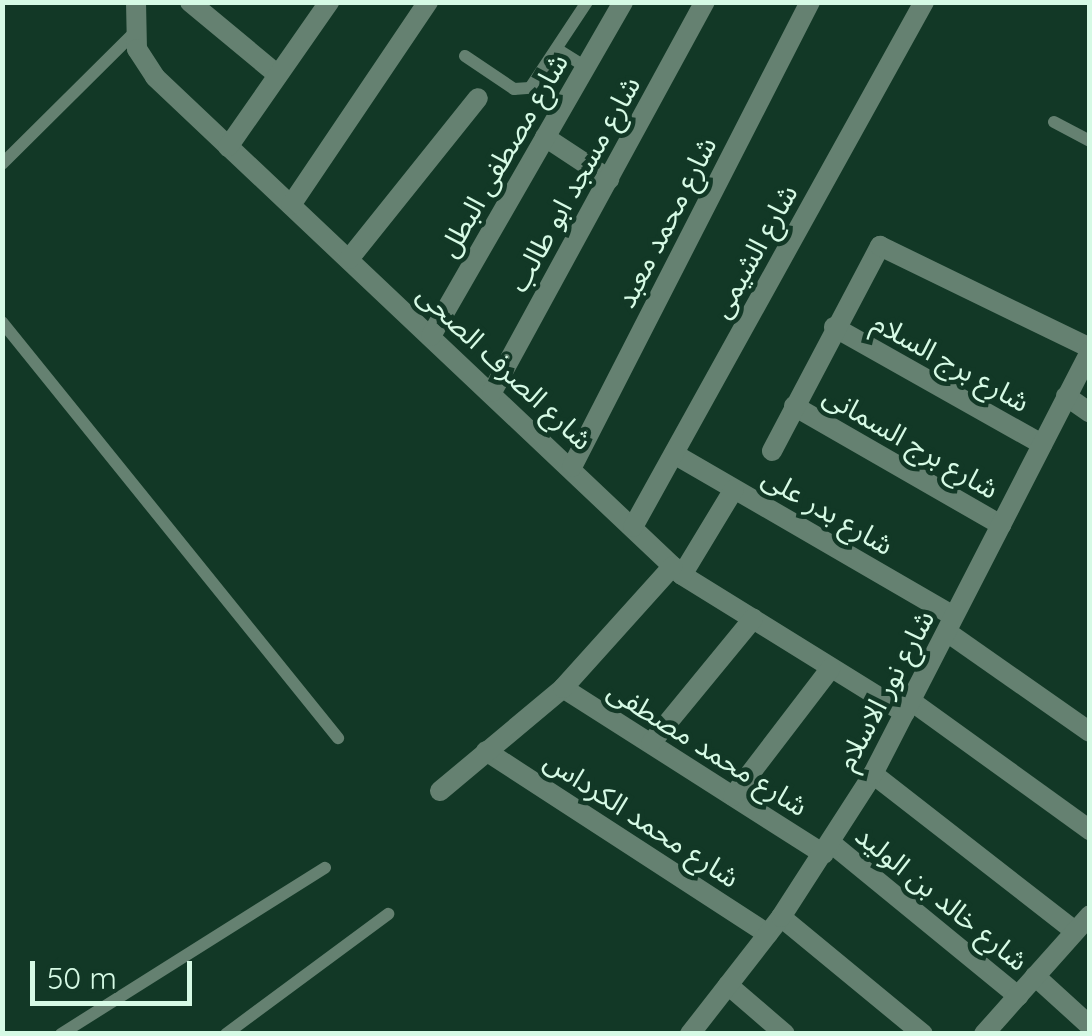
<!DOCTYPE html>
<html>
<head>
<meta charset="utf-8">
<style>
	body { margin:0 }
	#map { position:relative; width:1092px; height:1036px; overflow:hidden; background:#123826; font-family:Quicksand,"Noto Sans Arabic",sans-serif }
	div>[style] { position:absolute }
	.service>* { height:12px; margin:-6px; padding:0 6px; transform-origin:6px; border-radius:6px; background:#658171 }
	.minor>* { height:20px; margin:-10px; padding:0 10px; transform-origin:10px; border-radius:10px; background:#658171 }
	span { translate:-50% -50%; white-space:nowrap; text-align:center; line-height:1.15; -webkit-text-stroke:9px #123826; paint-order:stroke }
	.street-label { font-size:28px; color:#d6fae5 }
	.frame { position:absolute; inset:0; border:5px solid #d6fae5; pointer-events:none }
	.scale { position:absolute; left:30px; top:961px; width:162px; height:45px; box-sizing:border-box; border:5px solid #d6fae5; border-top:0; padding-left:12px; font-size:30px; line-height:35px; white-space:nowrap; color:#d6fae5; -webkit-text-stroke:8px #123826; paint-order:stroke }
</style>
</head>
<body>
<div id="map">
	<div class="service">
		<i style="left:557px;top:49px;width:34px;rotate:32deg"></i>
		<i style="left:465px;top:56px;width:59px;rotate:34deg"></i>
		<i style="left:514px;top:89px;width:16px;rotate:-4deg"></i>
		<i style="left:530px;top:88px;width:103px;rotate:-56.5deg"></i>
		<i style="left:1054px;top:122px;width:41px;rotate:27.8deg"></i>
		<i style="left:2px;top:164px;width:186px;rotate:-44.8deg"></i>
		<i style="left:2px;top:322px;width:535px;rotate:51.07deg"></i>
		<i style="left:61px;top:1034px;width:312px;rotate:-32.2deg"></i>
		<i style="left:226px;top:1034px;width:202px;rotate:-36.5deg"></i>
	</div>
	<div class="minor">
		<i style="left:136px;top:2px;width:47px;rotate:88.8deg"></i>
		<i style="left:137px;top:49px;width:33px;rotate:57deg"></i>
		<i style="left:155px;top:77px;width:725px;rotate:43.38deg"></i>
		<i style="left:682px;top:575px;width:262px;rotate:31.8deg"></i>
		<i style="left:190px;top:2px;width:114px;rotate:39.7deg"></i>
		<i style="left:545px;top:137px;width:77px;rotate:33.3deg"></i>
		<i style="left:228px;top:147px;width:177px;rotate:-55.1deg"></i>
		<i style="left:291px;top:205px;width:245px;rotate:-56deg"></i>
		<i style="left:349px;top:259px;width:206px;rotate:-51.3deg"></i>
		<i style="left:834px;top:327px;width:239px;rotate:29.4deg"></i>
		<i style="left:431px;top:336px;width:385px;rotate:-60.1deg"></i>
		<i style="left:492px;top:392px;width:444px;rotate:-61.4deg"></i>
		<i style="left:1066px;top:396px;width:29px;rotate:35deg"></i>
		<i style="left:794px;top:406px;width:239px;rotate:29.9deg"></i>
		<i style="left:772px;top:451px;width:232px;rotate:-62.2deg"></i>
		<i style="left:880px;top:246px;width:233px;rotate:25.9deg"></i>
		<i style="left:674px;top:454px;width:323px;rotate:30.1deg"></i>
		<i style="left:572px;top:467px;width:522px;rotate:-62.9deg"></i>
		<i style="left:633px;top:527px;width:600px;rotate:-61deg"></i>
		<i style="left:682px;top:575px;width:100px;rotate:-58.8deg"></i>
		<i style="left:947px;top:632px;width:174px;rotate:35deg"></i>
		<i style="left:563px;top:688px;width:309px;rotate:32.5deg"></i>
		<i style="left:911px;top:701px;width:221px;rotate:35.8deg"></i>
		<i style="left:651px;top:743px;width:161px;rotate:-50.6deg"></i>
		<i style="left:486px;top:751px;width:336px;rotate:33deg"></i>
		<i style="left:873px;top:774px;width:256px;rotate:37.9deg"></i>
		<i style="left:440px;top:791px;width:160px;rotate:-39.9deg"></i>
		<i style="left:563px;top:688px;width:164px;rotate:-48deg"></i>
		<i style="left:733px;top:796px;width:161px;rotate:-52.6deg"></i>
		<i style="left:831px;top:843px;width:242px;rotate:39.3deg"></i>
		<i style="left:781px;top:917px;width:184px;rotate:39.5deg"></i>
		<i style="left:1035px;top:976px;width:74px;rotate:42.3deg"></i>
		<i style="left:728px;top:985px;width:75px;rotate:40.7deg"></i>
		<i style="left:690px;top:1034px;width:148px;rotate:-52.1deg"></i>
		<i style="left:781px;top:917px;width:170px;rotate:-57.2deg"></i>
		<i style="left:873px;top:774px;width:475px;rotate:-62.8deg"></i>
		<i style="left:984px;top:1034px;width:159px;rotate:-48.3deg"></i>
	</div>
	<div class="street-label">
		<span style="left:503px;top:155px;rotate:-60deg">شارع مصطفى البطل</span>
		<span style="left:574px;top:184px;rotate:-61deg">شارع مسجد ابو طالب</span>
		<span style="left:666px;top:222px;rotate:-63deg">شارع محمد معبد</span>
		<span style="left:754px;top:251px;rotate:-61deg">شارع الشيمى</span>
		<span style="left:951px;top:362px;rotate:29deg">شارع برج السلام</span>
		<span style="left:505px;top:367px;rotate:43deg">شارع الصرف الصحى</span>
		<span style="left:911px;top:442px;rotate:30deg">شارع برج السمانى</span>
		<span style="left:828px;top:511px;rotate:30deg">شارع بدر على</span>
		<span style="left:885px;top:690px;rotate:-62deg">شارع نور الاسلام</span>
		<span style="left:708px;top:748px;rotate:32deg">شارع محمد مصطفى</span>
		<span style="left:642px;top:819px;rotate:33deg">شارع محمد الكرداس</span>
		<span style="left:942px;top:898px;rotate:39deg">شارع خالد بن الوليد</span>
	</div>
	<div class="frame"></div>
	<div class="scale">50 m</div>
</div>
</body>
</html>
